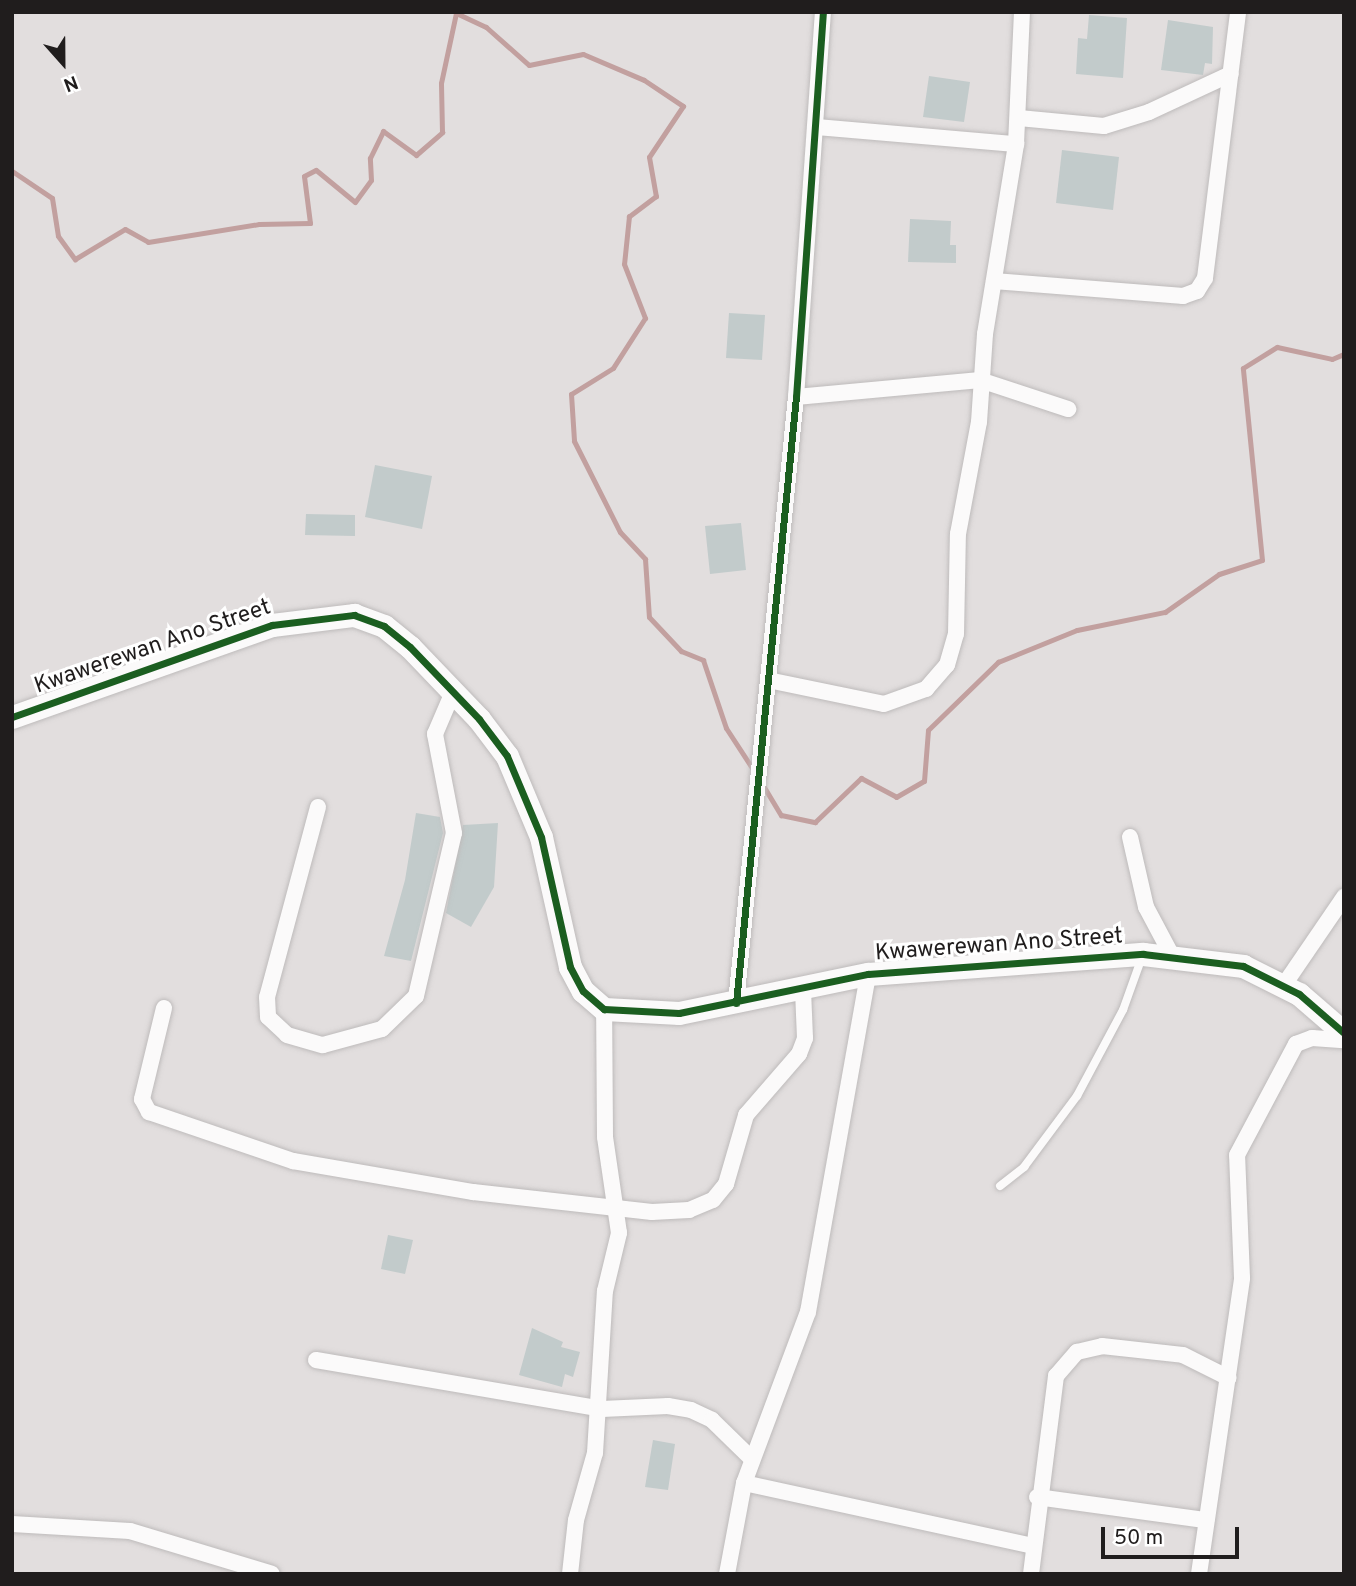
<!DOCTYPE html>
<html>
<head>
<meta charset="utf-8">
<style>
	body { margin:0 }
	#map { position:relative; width:1356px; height:1586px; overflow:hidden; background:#e2dede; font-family:Overpass,sans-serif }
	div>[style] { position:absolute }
	.stream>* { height:5px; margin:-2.5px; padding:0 2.5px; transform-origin:2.5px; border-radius:2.5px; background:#c2a09f }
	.building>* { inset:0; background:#c2cbcb }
	.roads { filter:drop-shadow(0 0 2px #bebbbb) drop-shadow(0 0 2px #bebbbb) }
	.lane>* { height:8px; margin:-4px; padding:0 4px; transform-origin:4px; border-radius:4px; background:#fbfafa }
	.street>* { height:16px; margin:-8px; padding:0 8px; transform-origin:8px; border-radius:8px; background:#fbfafa }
	.secondary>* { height:23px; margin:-11.5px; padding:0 11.5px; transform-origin:11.5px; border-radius:11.5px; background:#fbfafa }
	.cycleway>* { height:7px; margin:-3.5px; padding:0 3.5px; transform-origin:3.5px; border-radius:3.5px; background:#1b5e20 }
	span { translate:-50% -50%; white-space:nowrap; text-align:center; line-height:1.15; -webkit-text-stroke:6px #fff; paint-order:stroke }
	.street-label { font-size:23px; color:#201d1d }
	.frame { position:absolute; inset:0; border:14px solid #201d1d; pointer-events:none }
	.north { position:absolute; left:28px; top:28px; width:70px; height:70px; -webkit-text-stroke:5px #fff; paint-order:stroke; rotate:159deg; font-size:19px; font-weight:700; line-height:28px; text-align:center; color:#201d1d }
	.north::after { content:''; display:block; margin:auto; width:24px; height:32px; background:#201d1d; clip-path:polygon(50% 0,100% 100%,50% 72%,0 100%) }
	.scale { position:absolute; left:1101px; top:1527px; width:138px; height:32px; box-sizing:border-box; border:4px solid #201d1d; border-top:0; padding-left:9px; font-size:21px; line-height:24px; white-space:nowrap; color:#201d1d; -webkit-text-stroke:5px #fff; paint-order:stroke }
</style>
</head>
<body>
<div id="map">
	<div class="stream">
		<i style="left:12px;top:171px;width:48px;rotate:34deg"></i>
		<i style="left:52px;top:198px;width:38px;rotate:81deg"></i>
		<i style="left:58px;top:236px;width:29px;rotate:54deg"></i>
		<i style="left:75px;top:259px;width:58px;rotate:-31deg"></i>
		<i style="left:125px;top:229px;width:26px;rotate:29deg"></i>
		<i style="left:148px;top:242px;width:112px;rotate:-9.2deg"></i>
		<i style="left:259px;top:224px;width:51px;rotate:-1.1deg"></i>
		<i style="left:310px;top:223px;width:47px;rotate:-97.3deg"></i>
		<i style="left:304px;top:176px;width:13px;rotate:-27deg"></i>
		<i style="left:316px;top:170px;width:50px;rotate:39.4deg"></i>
		<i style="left:355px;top:202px;width:27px;rotate:-54deg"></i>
		<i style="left:371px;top:180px;width:22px;rotate:-93deg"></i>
		<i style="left:370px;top:158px;width:30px;rotate:-64deg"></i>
		<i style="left:383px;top:131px;width:41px;rotate:36deg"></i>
		<i style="left:416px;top:155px;width:35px;rotate:-41deg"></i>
		<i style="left:442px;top:132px;width:49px;rotate:-91.2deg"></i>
		<i style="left:441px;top:83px;width:72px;rotate:-77.9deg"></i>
		<i style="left:456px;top:13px;width:33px;rotate:25deg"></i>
		<i style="left:486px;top:27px;width:57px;rotate:41.5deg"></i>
		<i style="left:529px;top:65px;width:55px;rotate:-11.5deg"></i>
		<i style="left:583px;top:54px;width:66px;rotate:23.1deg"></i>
		<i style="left:644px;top:80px;width:47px;rotate:33.7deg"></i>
		<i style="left:683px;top:106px;width:61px;rotate:123.7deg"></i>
		<i style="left:649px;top:157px;width:40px;rotate:80deg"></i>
		<i style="left:656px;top:196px;width:34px;rotate:143deg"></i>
		<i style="left:629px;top:216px;width:48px;rotate:95.9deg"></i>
		<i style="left:624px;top:264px;width:58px;rotate:68.7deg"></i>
		<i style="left:645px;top:318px;width:59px;rotate:122.6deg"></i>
		<i style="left:613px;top:368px;width:49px;rotate:148.2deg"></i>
		<i style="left:571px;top:394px;width:47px;rotate:86.3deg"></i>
		<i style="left:574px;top:441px;width:102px;rotate:63.2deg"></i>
		<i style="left:620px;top:532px;width:37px;rotate:47deg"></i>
		<i style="left:645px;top:559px;width:58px;rotate:86.1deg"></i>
		<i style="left:649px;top:617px;width:47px;rotate:46.7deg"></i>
		<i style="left:681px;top:651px;width:24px;rotate:22deg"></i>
		<i style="left:703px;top:660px;width:72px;rotate:71.3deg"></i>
		<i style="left:726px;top:728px;width:51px;rotate:56.9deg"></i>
		<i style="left:761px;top:782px;width:39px;rotate:59deg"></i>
		<i style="left:781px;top:815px;width:35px;rotate:12deg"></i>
		<i style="left:815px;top:822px;width:64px;rotate:-43.7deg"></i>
		<i style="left:861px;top:778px;width:40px;rotate:28deg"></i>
		<i style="left:896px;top:797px;width:32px;rotate:-30deg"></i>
		<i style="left:924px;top:781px;width:51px;rotate:-85.5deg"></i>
		<i style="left:928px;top:730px;width:98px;rotate:-44.2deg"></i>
		<i style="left:998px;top:662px;width:85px;rotate:-22.1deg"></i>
		<i style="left:1077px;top:630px;width:90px;rotate:-11.6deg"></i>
		<i style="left:1165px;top:612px;width:66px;rotate:-35.1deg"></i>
		<i style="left:1219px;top:574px;width:45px;rotate:-18deg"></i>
		<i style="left:1262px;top:560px;width:193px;rotate:-95.7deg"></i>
		<i style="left:1243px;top:368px;width:40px;rotate:-32deg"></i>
		<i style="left:1277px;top:347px;width:56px;rotate:12.3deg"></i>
		<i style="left:1332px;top:359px;width:13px;rotate:-23deg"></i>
	</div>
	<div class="building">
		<i style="clip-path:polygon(1089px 15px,1127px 18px,1123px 78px,1076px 74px,1078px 38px,1087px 39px)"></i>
		<i style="clip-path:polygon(1168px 20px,1213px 27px,1212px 64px,1205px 63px,1203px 75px,1161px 70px)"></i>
		<i style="clip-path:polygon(929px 76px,970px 82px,964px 122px,923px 117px)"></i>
		<i style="clip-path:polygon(1062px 150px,1119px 157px,1113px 210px,1056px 203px)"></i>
		<i style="clip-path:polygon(910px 219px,951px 221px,950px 245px,956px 245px,956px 263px,908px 262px)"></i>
		<i style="clip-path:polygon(729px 313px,765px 315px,762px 360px,726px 358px)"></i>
		<i style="clip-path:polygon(375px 465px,432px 476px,422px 529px,365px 517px)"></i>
		<i style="clip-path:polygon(306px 514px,355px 515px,355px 536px,305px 535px)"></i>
		<i style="clip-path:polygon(741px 523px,746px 570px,710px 574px,705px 526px)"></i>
		<i style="clip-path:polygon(416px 813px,440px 817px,443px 833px,411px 961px,384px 956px,405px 880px)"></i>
		<i style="clip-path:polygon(498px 823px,494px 887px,471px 927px,446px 913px,463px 825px)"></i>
		<i style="clip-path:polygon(388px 1235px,413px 1240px,405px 1274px,381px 1269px)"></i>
		<i style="clip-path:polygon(532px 1328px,563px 1342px,561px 1347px,580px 1352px,573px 1377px,565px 1374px,562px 1387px,519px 1375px)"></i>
		<i style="clip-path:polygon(653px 1440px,675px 1444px,668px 1490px,645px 1487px)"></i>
	</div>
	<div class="roads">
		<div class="lane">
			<i style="left:1000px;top:1186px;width:31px;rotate:-38deg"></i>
			<i style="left:1024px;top:1167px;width:89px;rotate:-53.3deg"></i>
			<i style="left:1077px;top:1096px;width:98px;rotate:-61.9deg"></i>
			<i style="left:1123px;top:1010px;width:56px;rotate:-70.3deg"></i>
		</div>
		<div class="street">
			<i style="left:1019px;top:118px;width:85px;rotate:5.4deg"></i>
			<i style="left:1104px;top:126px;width:47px;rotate:-17.3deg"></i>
			<i style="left:1149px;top:112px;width:90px;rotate:-24.9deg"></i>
			<i style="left:816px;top:127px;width:201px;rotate:4.9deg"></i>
			<i style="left:994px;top:281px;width:190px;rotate:4.5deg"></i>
			<i style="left:1183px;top:296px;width:15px;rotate:-20deg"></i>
			<i style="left:1197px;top:291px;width:15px;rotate:-58deg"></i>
			<i style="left:1205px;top:278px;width:268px;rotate:-82.9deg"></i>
			<i style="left:796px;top:397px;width:185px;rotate:-5.3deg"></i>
			<i style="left:980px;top:380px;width:93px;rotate:18.2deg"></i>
			<i style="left:768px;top:680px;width:118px;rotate:11.7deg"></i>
			<i style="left:884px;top:704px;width:45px;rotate:-19.7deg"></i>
			<i style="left:926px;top:689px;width:32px;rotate:-49deg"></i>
			<i style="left:947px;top:665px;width:32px;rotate:-74deg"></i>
			<i style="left:956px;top:634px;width:100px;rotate:-88.9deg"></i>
			<i style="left:958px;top:534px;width:114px;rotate:-79.4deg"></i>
			<i style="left:979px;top:422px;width:88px;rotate:-86.1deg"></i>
			<i style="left:985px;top:334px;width:193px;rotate:-80.7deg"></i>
			<i style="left:1016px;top:144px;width:132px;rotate:-87.4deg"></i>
			<i style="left:318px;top:807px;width:197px;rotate:105deg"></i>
			<i style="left:267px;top:997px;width:20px;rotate:87deg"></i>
			<i style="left:268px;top:1017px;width:26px;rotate:43deg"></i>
			<i style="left:287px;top:1035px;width:37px;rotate:16deg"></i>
			<i style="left:323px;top:1045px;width:61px;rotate:-15.2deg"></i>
			<i style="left:382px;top:1029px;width:47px;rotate:-44.1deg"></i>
			<i style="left:416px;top:996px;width:167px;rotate:-76.9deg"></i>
			<i style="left:454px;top:833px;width:101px;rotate:-100.9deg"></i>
			<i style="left:435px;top:734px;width:46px;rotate:-66.8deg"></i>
			<i style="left:1130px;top:837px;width:72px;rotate:77.1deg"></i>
			<i style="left:1146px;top:907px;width:55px;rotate:62deg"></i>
			<i style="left:1284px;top:985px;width:107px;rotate:-55.7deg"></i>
			<i style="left:736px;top:1003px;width:609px;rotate:-84.35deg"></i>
			<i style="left:796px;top:397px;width:386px;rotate:-86deg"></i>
			<i style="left:164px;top:1008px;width:94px;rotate:103.6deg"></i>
			<i style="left:142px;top:1099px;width:15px;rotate:62deg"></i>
			<i style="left:149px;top:1112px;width:152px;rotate:18.8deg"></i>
			<i style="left:293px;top:1161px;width:183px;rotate:9.8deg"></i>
			<i style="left:473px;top:1192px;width:180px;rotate:6.4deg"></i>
			<i style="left:652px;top:1212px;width:37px;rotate:-3deg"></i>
			<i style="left:689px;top:1210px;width:26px;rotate:-23deg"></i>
			<i style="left:713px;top:1200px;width:21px;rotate:-51deg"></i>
			<i style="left:726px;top:1184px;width:72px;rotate:-73.8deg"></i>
			<i style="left:746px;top:1115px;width:81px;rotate:-49deg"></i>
			<i style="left:799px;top:1054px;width:17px;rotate:-69deg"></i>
			<i style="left:805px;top:1038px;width:48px;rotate:-92.4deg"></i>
			<i style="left:316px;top:1360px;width:290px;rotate:9.7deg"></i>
			<i style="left:602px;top:1409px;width:66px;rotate:-2.6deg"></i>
			<i style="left:668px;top:1406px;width:23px;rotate:10deg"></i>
			<i style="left:691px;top:1410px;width:23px;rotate:25deg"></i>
			<i style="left:712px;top:1420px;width:56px;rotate:44.3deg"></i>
			<i style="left:744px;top:1483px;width:296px;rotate:12.3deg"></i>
			<i style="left:1037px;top:1497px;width:171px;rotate:7.8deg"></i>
			<i style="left:12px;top:1524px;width:118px;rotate:3.4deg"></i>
			<i style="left:130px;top:1531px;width:148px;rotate:16.8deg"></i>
			<i style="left:570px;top:1574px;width:54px;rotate:-83.7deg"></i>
			<i style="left:576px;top:1520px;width:70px;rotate:-74.2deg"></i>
			<i style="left:595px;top:1453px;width:162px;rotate:-86.5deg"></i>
			<i style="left:605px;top:1291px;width:60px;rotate:-76.4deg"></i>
			<i style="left:619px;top:1233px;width:97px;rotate:-98.3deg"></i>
			<i style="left:605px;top:1137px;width:128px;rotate:-90.4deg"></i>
			<i style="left:727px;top:1574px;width:93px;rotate:-79.4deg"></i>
			<i style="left:744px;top:1483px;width:183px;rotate:-69.5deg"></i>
			<i style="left:808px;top:1312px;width:343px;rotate:-79.9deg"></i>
			<i style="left:1031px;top:1574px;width:200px;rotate:-82.8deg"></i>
			<i style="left:1056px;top:1376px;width:32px;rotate:-49deg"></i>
			<i style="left:1077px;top:1352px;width:26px;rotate:-13deg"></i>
			<i style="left:1102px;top:1346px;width:81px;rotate:6.3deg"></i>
			<i style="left:1183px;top:1355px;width:51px;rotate:26.6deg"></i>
			<i style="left:1199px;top:1574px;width:299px;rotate:-81.7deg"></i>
			<i style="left:1242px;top:1278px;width:123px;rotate:-92.3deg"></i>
			<i style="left:1237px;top:1155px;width:126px;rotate:-62deg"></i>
			<i style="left:1296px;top:1044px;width:17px;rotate:-21deg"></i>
			<i style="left:1312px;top:1038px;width:32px;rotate:4deg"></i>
		</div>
		<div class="secondary">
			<i style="left:12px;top:717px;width:276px;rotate:-19.5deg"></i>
			<i style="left:272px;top:625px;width:83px;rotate:-7deg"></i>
			<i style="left:354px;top:615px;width:32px;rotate:20deg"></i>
			<i style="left:384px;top:626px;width:33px;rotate:39deg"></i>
			<i style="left:410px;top:647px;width:100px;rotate:46.2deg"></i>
			<i style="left:479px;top:719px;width:46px;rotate:52.9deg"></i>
			<i style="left:507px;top:756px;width:88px;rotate:67.2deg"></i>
			<i style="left:541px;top:837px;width:133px;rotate:77.4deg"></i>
			<i style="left:570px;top:967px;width:27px;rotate:62deg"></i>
			<i style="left:583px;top:991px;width:28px;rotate:41deg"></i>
			<i style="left:604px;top:1009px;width:75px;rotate:3.1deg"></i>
			<i style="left:679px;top:1013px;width:193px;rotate:-11.7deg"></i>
			<i style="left:868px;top:974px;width:276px;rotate:-4.2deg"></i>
			<i style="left:1143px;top:954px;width:101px;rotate:6.8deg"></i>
			<i style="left:1243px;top:966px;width:63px;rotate:26.6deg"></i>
			<i style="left:1299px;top:994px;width:60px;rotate:40.9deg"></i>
		</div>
	</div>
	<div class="cycleway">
		<i style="left:12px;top:717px;width:276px;rotate:-19.5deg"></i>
		<i style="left:272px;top:625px;width:83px;rotate:-7deg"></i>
		<i style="left:354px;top:615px;width:32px;rotate:20deg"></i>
		<i style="left:384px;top:626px;width:33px;rotate:39deg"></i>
		<i style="left:410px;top:647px;width:100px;rotate:46.2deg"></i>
		<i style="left:479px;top:719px;width:46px;rotate:52.9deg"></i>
		<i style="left:507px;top:756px;width:88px;rotate:67.2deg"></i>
		<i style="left:541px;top:837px;width:133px;rotate:77.4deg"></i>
		<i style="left:570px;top:967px;width:27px;rotate:62deg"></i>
		<i style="left:583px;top:991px;width:28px;rotate:41deg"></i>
		<i style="left:604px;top:1009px;width:75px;rotate:3.1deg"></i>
		<i style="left:679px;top:1013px;width:193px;rotate:-11.7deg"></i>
		<i style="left:868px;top:974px;width:276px;rotate:-4.2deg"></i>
		<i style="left:1143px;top:954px;width:101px;rotate:6.8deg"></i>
		<i style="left:1243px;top:966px;width:63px;rotate:26.6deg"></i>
		<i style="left:1299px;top:994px;width:60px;rotate:40.9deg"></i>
		<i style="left:736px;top:1003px;width:609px;rotate:-84.35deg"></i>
		<i style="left:796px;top:397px;width:386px;rotate:-86deg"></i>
	</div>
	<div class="street-label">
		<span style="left:153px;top:648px;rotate:-19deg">Kwawerewan Ano Street</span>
		<span style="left:999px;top:946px;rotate:-4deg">Kwawerewan Ano Street</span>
	</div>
	<div class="frame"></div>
	<div class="north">N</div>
	<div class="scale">50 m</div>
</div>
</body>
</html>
